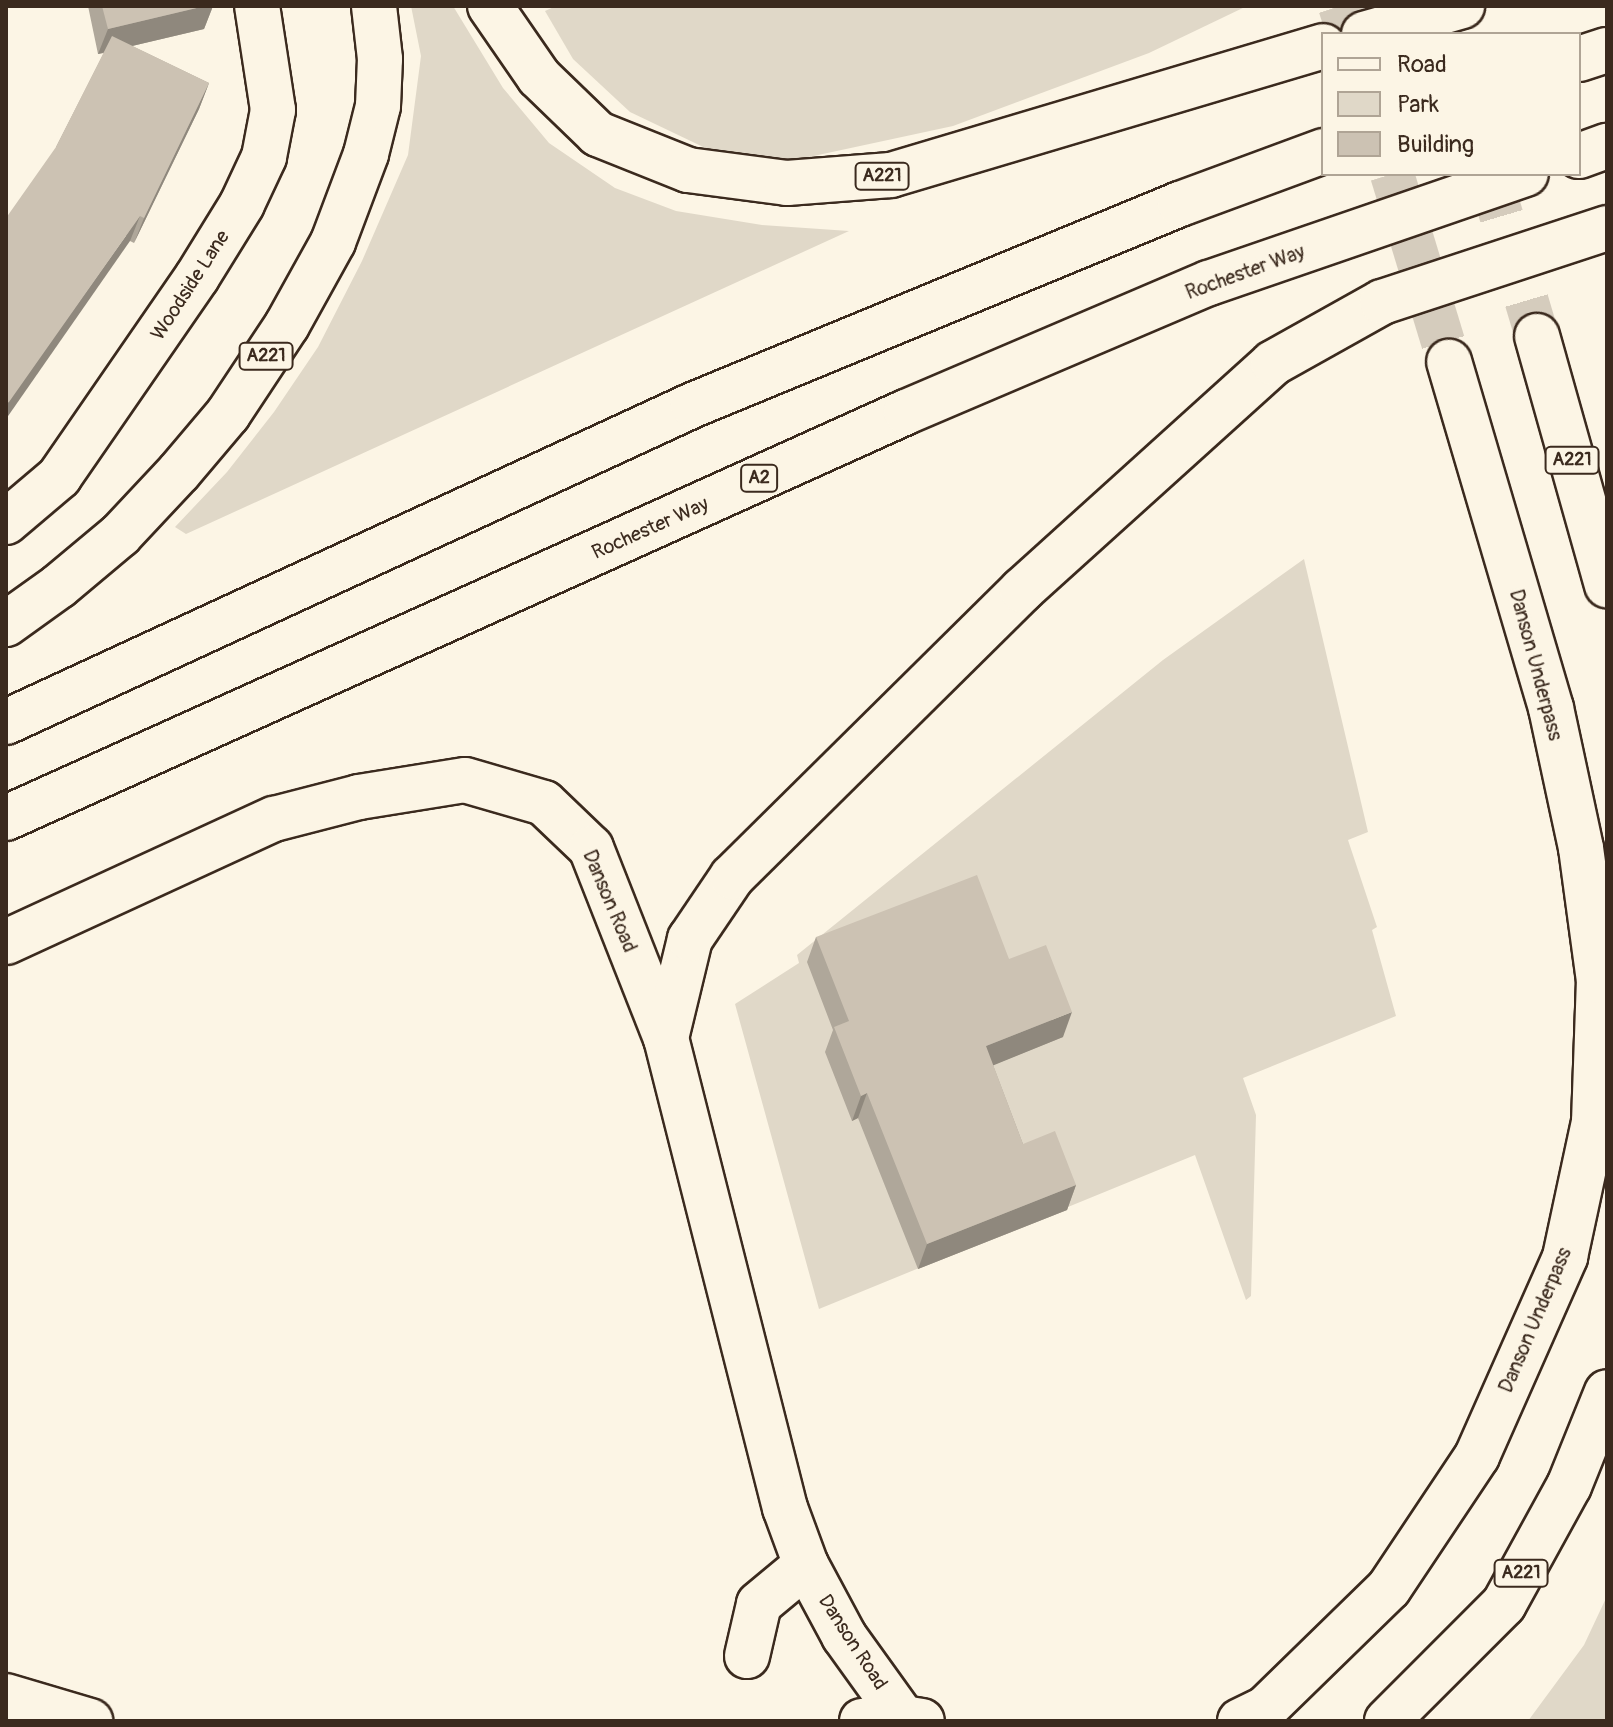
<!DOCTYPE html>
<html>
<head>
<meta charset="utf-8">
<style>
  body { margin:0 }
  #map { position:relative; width:1613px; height:1727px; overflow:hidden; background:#fcf5e5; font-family:Pangolin,sans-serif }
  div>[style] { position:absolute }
  .green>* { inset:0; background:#e0d8c8 }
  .major-tunnel>* { height:44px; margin-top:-22px; transform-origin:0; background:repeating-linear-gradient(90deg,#d5ccbd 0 44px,transparent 0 66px) }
  .roads { filter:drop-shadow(2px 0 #3b2a1e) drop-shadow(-2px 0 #3b2a1e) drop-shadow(0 2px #3b2a1e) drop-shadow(0 -2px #3b2a1e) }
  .minor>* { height:44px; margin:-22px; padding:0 22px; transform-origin:22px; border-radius:22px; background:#fcf5e5 }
  .major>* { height:44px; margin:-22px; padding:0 22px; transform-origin:22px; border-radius:22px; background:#fcf5e5 }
  .highway>* { height:44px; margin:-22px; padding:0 22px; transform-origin:22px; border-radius:22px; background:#fcf5e5 }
  .wall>* { inset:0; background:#afa79a }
  .shaded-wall>* { inset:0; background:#8f887d }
  .building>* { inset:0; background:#ccc2b3 }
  span { translate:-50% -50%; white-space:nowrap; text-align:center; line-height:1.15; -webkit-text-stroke:6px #fcf5e5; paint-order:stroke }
  .shield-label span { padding:2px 6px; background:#fcf5e5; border:2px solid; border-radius:6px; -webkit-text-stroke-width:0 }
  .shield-label { font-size:18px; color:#3b2a1e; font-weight:700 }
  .street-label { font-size:20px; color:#3b2a1e }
  .frame { position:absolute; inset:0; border:8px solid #3b2a1e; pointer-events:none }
  .legend { position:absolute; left:1321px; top:32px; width:260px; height:144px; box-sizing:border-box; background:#fcf5e5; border:2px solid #afa495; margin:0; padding:10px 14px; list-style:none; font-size:24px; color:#3b2a1e }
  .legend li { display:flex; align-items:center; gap:16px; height:40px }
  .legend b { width:40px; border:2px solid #afa495 }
</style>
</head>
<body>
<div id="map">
  <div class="green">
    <i style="clip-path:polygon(411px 6px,453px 6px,503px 88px,549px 143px,615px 188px,676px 211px,762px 225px,849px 231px,186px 534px,175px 527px,227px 472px,274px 412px,318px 347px,362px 261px,408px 155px,421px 56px)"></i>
    <i style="clip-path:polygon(556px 6px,1247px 6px,1149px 53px,953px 126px,781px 163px,720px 155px,630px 112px,573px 59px,545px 11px)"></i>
    <i style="clip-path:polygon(1304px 559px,1368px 832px,1348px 840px,1377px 927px,1372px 930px,1396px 1016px,1243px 1078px,1256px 1115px,1251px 1296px,1246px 1300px,1195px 1155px,819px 1309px,735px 1004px,799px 963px,797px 955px,1163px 660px)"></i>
    <i style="clip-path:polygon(1607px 1596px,1607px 1721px,1528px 1721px,1584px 1645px)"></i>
  </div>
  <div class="major-tunnel">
    <i style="left:1340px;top:6px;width:29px;rotate:72deg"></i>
    <i style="left:1392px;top:174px;width:196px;rotate:73.1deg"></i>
    <i style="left:1489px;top:174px;width:169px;rotate:73.5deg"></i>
  </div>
  <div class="roads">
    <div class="minor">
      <i style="left:6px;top:522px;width:70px;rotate:-40.3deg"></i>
      <i style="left:59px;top:477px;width:243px;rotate:-55.4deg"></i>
      <i style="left:197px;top:277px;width:86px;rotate:-58.3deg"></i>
      <i style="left:242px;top:204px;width:52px;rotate:-64.9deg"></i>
      <i style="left:264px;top:157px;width:48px;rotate:-79.2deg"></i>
      <i style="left:273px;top:110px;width:105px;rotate:-98.7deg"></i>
      <i style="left:6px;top:942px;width:295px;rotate:-24.7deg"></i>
      <i style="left:274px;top:819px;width:88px;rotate:-14.5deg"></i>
      <i style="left:359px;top:797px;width:107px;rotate:-9.1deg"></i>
      <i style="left:465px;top:780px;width:82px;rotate:16.2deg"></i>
      <i style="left:544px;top:803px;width:65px;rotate:43.8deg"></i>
      <i style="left:591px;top:848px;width:204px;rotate:68.5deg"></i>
      <i style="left:666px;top:1038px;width:485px;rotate:75.8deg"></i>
      <i style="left:785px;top:1508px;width:61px;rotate:69.8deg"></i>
      <i style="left:806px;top:1565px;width:81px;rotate:61.8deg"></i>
      <i style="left:844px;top:1636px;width:101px;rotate:54.3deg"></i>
      <i style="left:747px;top:1656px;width:53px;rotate:-77deg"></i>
      <i style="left:759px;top:1604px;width:61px;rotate:-39.7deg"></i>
      <i style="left:6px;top:1696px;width:88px;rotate:16.6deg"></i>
    </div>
    <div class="major">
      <i style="left:1537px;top:336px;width:259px;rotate:74.3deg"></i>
      <i style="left:862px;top:1721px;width:41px;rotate:-4.2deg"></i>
      <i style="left:903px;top:1718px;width:19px;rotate:9deg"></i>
      <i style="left:1240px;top:1721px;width:28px;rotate:-26deg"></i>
      <i style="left:1265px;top:1709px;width:173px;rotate:-44.3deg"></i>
      <i style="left:1389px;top:1588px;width:159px;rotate:-56.3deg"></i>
      <i style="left:1477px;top:1456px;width:218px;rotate:-66.1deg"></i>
      <i style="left:1565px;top:1257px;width:138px;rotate:-77.9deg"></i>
      <i style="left:1594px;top:1122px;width:141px;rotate:-88deg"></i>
      <i style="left:1599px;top:981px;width:134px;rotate:-97.7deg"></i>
      <i style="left:1581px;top:848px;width:143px;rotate:-102.1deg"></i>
      <i style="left:1551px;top:708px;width:361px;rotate:-106.4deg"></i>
      <i style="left:1387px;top:1721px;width:165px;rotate:-45deg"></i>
      <i style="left:1504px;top:1604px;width:135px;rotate:-61.2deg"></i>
      <i style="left:1569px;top:1486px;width:101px;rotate:-68deg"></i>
    </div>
    <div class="highway">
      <i style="left:490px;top:6px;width:86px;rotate:55.4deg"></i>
      <i style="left:539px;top:77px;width:82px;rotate:44deg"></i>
      <i style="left:598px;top:134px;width:97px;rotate:21.8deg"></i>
      <i style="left:688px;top:170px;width:100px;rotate:7.5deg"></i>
      <i style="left:787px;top:183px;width:104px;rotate:-4.4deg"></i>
      <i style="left:891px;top:175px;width:451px;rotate:-16.6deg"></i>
      <i style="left:1364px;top:34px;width:102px;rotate:-15.9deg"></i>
      <i style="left:1579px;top:59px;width:29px;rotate:-18deg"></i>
      <i style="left:1579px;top:156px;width:30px;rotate:-20deg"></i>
      <i style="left:6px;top:624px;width:65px;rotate:-35.6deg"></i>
      <i style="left:59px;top:586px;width:80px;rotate:-39.9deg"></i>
      <i style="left:120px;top:535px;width:86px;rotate:-46.9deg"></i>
      <i style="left:179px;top:472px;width:76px;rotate:-49.8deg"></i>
      <i style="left:228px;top:414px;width:107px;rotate:-56.5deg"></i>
      <i style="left:287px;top:325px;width:95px;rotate:-61deg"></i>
      <i style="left:333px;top:242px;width:94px;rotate:-69.4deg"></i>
      <i style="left:366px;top:154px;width:49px;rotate:-76deg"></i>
      <i style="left:378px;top:106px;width:47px;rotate:-87.6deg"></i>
      <i style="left:380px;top:59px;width:53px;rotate:-96.5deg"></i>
      <i style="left:6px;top:722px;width:757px;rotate:-24.77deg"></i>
      <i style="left:693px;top:405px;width:527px;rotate:-22.43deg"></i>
      <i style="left:1180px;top:204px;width:153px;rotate:-20.3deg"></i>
      <i style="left:6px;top:818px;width:987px;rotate:-24.28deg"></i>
      <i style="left:906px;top:412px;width:329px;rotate:-23.1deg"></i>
      <i style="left:1209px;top:283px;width:335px;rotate:-19deg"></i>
      <i style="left:666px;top:1038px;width:102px;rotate:-76.4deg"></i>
      <i style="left:690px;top:939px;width:75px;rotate:-55.9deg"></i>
      <i style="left:732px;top:877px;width:408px;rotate:-44.7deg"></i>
      <i style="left:1022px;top:590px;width:338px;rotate:-42.1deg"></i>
      <i style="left:1273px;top:363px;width:125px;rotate:-29.2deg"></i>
      <i style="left:1382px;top:302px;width:237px;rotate:-18.2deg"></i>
    </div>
  </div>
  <div class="wall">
    <i style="clip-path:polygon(88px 6px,213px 6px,204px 29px,132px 46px,209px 83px,199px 109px,134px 243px,130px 241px,56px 147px,104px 53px,98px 54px)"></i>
    <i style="clip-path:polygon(816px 937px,1009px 959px,1063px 1037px,993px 1065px,1023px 1144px,1076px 1185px,1067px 1210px,918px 1269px,858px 1118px,852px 1121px,825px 1052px,833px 1030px,807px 962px)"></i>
  </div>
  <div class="shaded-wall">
    <i style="clip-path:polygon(205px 6px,213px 6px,204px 29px,98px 54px,108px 29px)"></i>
    <i style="clip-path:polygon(209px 83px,199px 109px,134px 243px,144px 218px)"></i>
    <i style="clip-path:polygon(140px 216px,130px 241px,6px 419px,6px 404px)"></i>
    <i style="clip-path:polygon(1072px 1012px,1063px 1037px,977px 1072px,986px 1046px)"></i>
    <i style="clip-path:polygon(867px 1093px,858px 1118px,852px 1121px,861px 1096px)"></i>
    <i style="clip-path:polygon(1076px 1185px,1067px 1210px,918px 1269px,927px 1244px)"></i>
  </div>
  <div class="building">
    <i style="clip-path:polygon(102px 6px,205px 6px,108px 29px)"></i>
    <i style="clip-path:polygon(112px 36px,209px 83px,144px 218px,140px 216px,9px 402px,6px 404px,6px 218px,56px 147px)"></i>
    <i style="clip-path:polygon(977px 875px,1009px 959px,1046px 945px,1072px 1012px,986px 1046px,1023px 1144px,1055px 1131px,1076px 1185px,927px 1244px,867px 1093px,861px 1096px,834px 1027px,849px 1021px,816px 937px)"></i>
  </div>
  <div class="shield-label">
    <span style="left:882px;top:176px">A221</span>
    <span style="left:266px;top:356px">A221</span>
    <span style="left:1572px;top:460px">A221</span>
    <span style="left:759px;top:478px">A2</span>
    <span style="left:1521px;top:1573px">A221</span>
  </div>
  <div class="street-label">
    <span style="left:1245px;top:272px;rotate:-20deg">Rochester Way</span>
    <span style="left:190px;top:285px;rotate:-57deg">Woodside Lane</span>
    <span style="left:650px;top:528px;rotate:-24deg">Rochester Way</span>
    <span style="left:1536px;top:665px;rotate:75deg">Danson Underpass</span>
    <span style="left:610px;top:901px;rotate:67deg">Danson Road</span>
    <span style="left:1535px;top:1320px;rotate:-67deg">Danson Underpass</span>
    <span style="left:853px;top:1642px;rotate:57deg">Danson Road</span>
  </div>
  <div class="frame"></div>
  <ul class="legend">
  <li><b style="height:10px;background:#fcf5e5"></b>Road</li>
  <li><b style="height:22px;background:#e0d8c8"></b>Park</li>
  <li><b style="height:22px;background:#ccc2b3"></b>Building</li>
  </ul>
</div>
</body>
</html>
